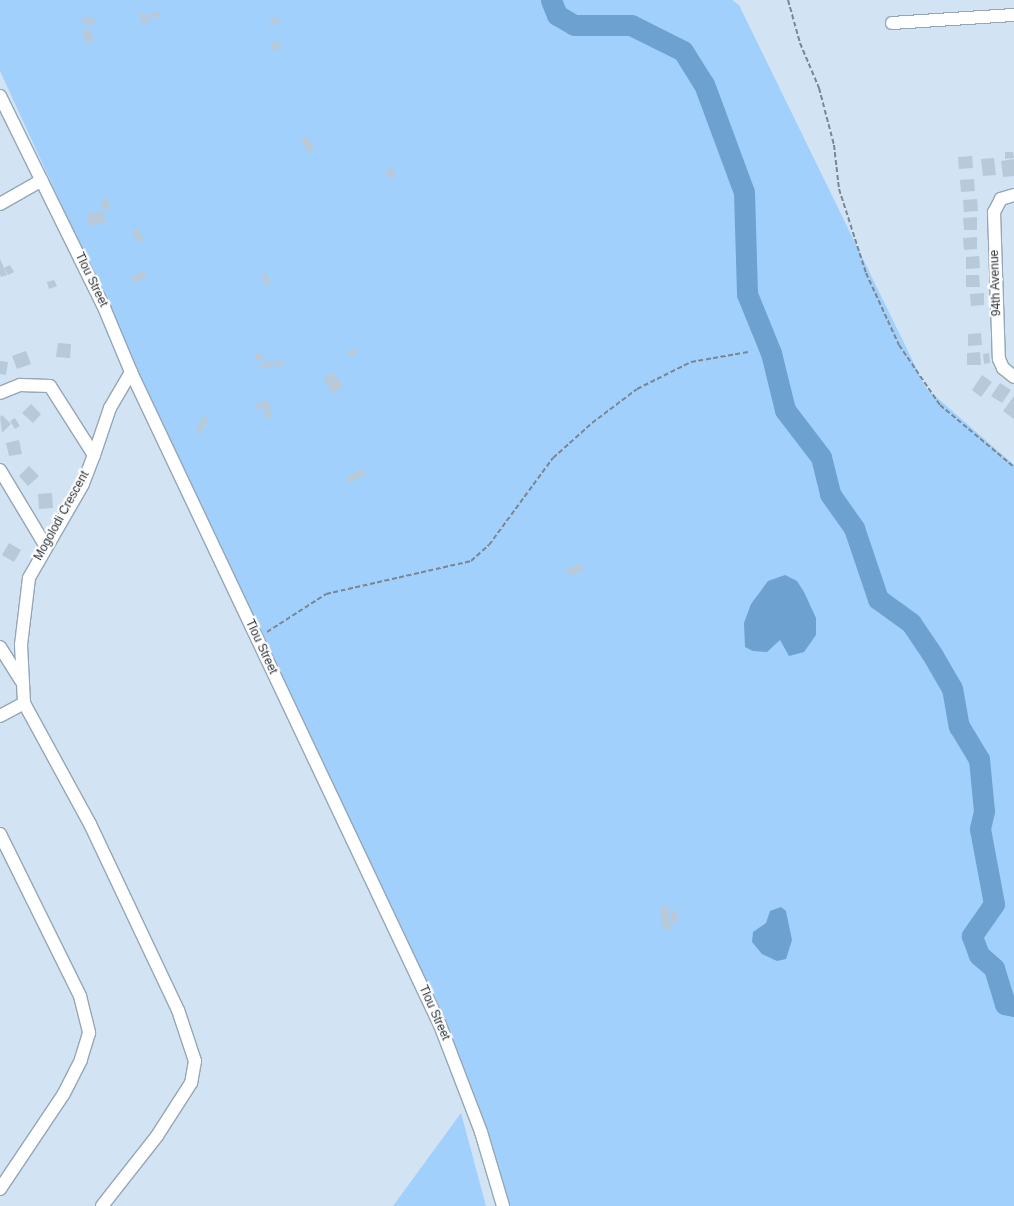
<!DOCTYPE html>
<html>
<head>
<meta charset="utf-8">
<style>
  body { margin:0 }
  #map { position:relative; width:1014px; height:1206px; overflow:hidden; background:#d2e4f4; font-family:Helvetica,sans-serif }
  div>[style] { position:absolute }
  .green>* { inset:0; background:#a1d0fc }
  .water>* { inset:0; background:#6da1cf }
  .river>* { height:21px; margin:-10.5px; padding:0 10.5px; transform-origin:10.5px; border-radius:10.5px; background:#6da1cf }
  .building>* { inset:0; background:#b8c9d9 }
  .path>* { height:2px; margin-top:-1px; transform-origin:0; background:repeating-linear-gradient(90deg,#7a8691 0 5px,transparent 0 7.5px) }
  .roads { filter:drop-shadow(1px 0 #95a6b5) drop-shadow(-1px 0 #95a6b5) drop-shadow(0 1px #95a6b5) drop-shadow(0 -1px #95a6b5) }
  .street>* { height:12px; margin:-6px; padding:0 6px; transform-origin:6px; border-radius:6px; background:#fff }
  span { translate:-50% -50%; white-space:nowrap; text-align:center; line-height:1.15; -webkit-text-stroke:4.5px #fff; paint-order:stroke }
  .street-label { font-size:12px; color:#2a3137 }
</style>
</head>
<body>
<div id="map">
  <div class="green">
    <i style="clip-path:polygon(0 0,732px 0,739px 5px,926px 388px,1014px 465px,1014px 1206px,505px 1206px,483px 1124px,0 71px)"></i>
    <i style="clip-path:polygon(461px 1113px,486px 1206px,393px 1206px)"></i>
  </div>
  <div class="water">
    <i style="clip-path:polygon(785px 575px,797px 581px,804px 592px,816px 618px,816px 635px,804px 652px,789px 656px,780px 640px,767px 652px,753px 651px,745px 647px,744px 623px,751px 604px,768px 581px)"></i>
    <i style="clip-path:polygon(781px 907px,786px 911px,792px 940px,786px 959px,777px 961px,762px 954px,752px 942px,753px 932px,766px 923px,770px 911px)"></i>
  </div>
  <div class="river">
    <i style="left:551px;top:0;width:16px;rotate:68deg"></i>
    <i style="left:557px;top:15px;width:20px;rotate:30deg"></i>
    <i style="left:574px;top:25px;width:57px"></i>
    <i style="left:631px;top:25px;width:58px;rotate:26.6deg"></i>
    <i style="left:683px;top:51px;width:39px;rotate:58deg"></i>
    <i style="left:704px;top:84px;width:115px;rotate:69.7deg"></i>
    <i style="left:744px;top:192px;width:102px;rotate:88.3deg"></i>
    <i style="left:747px;top:294px;width:64px;rotate:67.9deg"></i>
    <i style="left:771px;top:353px;width:59px;rotate:76.2deg"></i>
    <i style="left:785px;top:410px;width:59px;rotate:52.5deg"></i>
    <i style="left:821px;top:457px;width:38px;rotate:76deg"></i>
    <i style="left:830px;top:494px;width:42px;rotate:54.8deg"></i>
    <i style="left:854px;top:528px;width:75px;rotate:71.3deg"></i>
    <i style="left:878px;top:599px;width:41px;rotate:36deg"></i>
    <i style="left:911px;top:623px;width:37px;rotate:56deg"></i>
    <i style="left:932px;top:654px;width:39px;rotate:60deg"></i>
    <i style="left:952px;top:688px;width:39px;rotate:80deg"></i>
    <i style="left:959px;top:726px;width:39px;rotate:59deg"></i>
    <i style="left:979px;top:759px;width:52px;rotate:84.5deg"></i>
    <i style="left:984px;top:811px;width:18px;rotate:103deg"></i>
    <i style="left:980px;top:829px;width:76px;rotate:79.4deg"></i>
    <i style="left:994px;top:904px;width:39px;rotate:125deg"></i>
    <i style="left:972px;top:936px;width:20px;rotate:70deg"></i>
    <i style="left:979px;top:955px;width:20px;rotate:41deg"></i>
    <i style="left:994px;top:968px;width:38px;rotate:73deg"></i>
    <i style="left:1005px;top:1004px;width:9px;rotate:13deg"></i>
  </div>
  <div class="building">
    <i style="clip-path:polygon(159px 11px,160px 17px,150px 19px,149px 14px)"></i>
    <i style="clip-path:polygon(147px 13px,148px 23px,141px 23px,140px 14px)"></i>
    <i style="clip-path:polygon(94px 17px,95px 23px,83px 24px,82px 18px)"></i>
    <i style="clip-path:polygon(271px 17px,279px 18px,278px 25px,270px 24px)"></i>
    <i style="clip-path:polygon(91px 29px,93px 42px,85px 43px,83px 30px)"></i>
    <i style="clip-path:polygon(273px 41px,281px 42px,279px 51px,271px 49px)"></i>
    <i style="clip-path:polygon(307px 136px,315px 149px,308px 153px,301px 140px)"></i>
    <i style="clip-path:polygon(1005px 152px,1013px 152px,1014px 158px,1005px 159px)"></i>
    <i style="clip-path:polygon(972px 156px,973px 168px,959px 169px,958px 157px)"></i>
    <i style="clip-path:polygon(994px 158px,996px 175px,983px 176px,981px 159px)"></i>
    <i style="clip-path:polygon(1014px 159px,1014px 176px,1003px 177px,1001px 161px)"></i>
    <i style="clip-path:polygon(389px 167px,396px 171px,392px 179px,385px 175px)"></i>
    <i style="clip-path:polygon(974px 179px,975px 191px,961px 192px,960px 180px)"></i>
    <i style="clip-path:polygon(108px 198px,110px 209px,103px 211px,101px 199px)"></i>
    <i style="clip-path:polygon(977px 199px,978px 211px,964px 212px,963px 200px)"></i>
    <i style="clip-path:polygon(104px 212px,105px 224px,88px 225px,87px 213px)"></i>
    <i style="clip-path:polygon(977px 217px,977px 230px,964px 230px,963px 218px)"></i>
    <i style="clip-path:polygon(138px 228px,144px 239px,138px 243px,132px 232px)"></i>
    <i style="clip-path:polygon(977px 237px,977px 249px,964px 250px,963px 238px)"></i>
    <i style="clip-path:polygon(979px 256px,980px 268px,966px 269px,966px 257px)"></i>
    <i style="clip-path:polygon(0 259px,7px 275px,1px 277px,0 274px)"></i>
    <i style="clip-path:polygon(10px 265px,14px 272px,8px 275px,4px 268px)"></i>
    <i style="clip-path:polygon(143px 270px,147px 276px,134px 284px,130px 278px)"></i>
    <i style="clip-path:polygon(266px 273px,271px 283px,266px 286px,261px 276px)"></i>
    <i style="clip-path:polygon(966px 275px,979px 275px,980px 287px,966px 287px)"></i>
    <i style="clip-path:polygon(54px 280px,57px 286px,49px 289px,47px 282px)"></i>
    <i style="clip-path:polygon(984px 293px,984px 305px,971px 306px,970px 294px)"></i>
    <i style="clip-path:polygon(981px 333px,982px 345px,968px 346px,968px 334px)"></i>
    <i style="clip-path:polygon(58px 343px,71px 344px,70px 358px,56px 357px)"></i>
    <i style="clip-path:polygon(357px 349px,358px 354px,348px 356px,346px 351px)"></i>
    <i style="clip-path:polygon(26px 351px,31px 364px,17px 369px,12px 356px)"></i>
    <i style="clip-path:polygon(980px 352px,981px 365px,967px 365px,967px 353px)"></i>
    <i style="clip-path:polygon(264px 353px,264px 360px,256px 361px,256px 354px)"></i>
    <i style="clip-path:polygon(989px 353px,990px 363px,984px 364px,983px 354px)"></i>
    <i style="clip-path:polygon(283px 360px,283px 365px,262px 368px,261px 363px)"></i>
    <i style="clip-path:polygon(0 361px,8px 362px,6px 375px,0 374px)"></i>
    <i style="clip-path:polygon(334px 372px,343px 386px,333px 394px,323px 379px)"></i>
    <i style="clip-path:polygon(982px 375px,992px 382px,981px 397px,972px 390px)"></i>
    <i style="clip-path:polygon(1000px 383px,1011px 390px,1002px 403px,991px 396px)"></i>
    <i style="clip-path:polygon(1014px 396px,1014px 419px,1003px 411px)"></i>
    <i style="clip-path:polygon(269px 401px,272px 418px,266px 419px,264px 408px,257px 409px,256px 403px)"></i>
    <i style="clip-path:polygon(31px 404px,41px 414px,33px 423px,22px 413px)"></i>
    <i style="clip-path:polygon(2px 415px,11px 424px,2px 433px,0 417px)"></i>
    <i style="clip-path:polygon(204px 416px,209px 419px,200px 434px,195px 431px)"></i>
    <i style="clip-path:polygon(15px 418px,20px 426px,15px 429px,10px 421px)"></i>
    <i style="clip-path:polygon(19px 440px,22px 454px,9px 456px,6px 443px)"></i>
    <i style="clip-path:polygon(29px 466px,39px 476px,28px 486px,19px 476px)"></i>
    <i style="clip-path:polygon(363px 469px,366px 475px,349px 483px,346px 477px)"></i>
    <i style="clip-path:polygon(52px 493px,53px 508px,39px 509px,38px 494px)"></i>
    <i style="clip-path:polygon(9px 543px,21px 550px,14px 562px,2px 555px)"></i>
    <i style="clip-path:polygon(581px 563px,584px 570px,569px 576px,566px 570px)"></i>
    <i style="clip-path:polygon(668px 906px,671px 929px,663px 930px,660px 907px)"></i>
    <i style="clip-path:polygon(677px 910px,677px 923px,672px 924px,671px 911px)"></i>
  </div>
  <div class="path">
    <i style="left:788px;top:0;width:45px;rotate:74.4deg"></i>
    <i style="left:800px;top:43px;width:49px;rotate:67.1deg"></i>
    <i style="left:819px;top:88px;width:59px;rotate:75.3deg"></i>
    <i style="left:834px;top:145px;width:44px;rotate:83.5deg"></i>
    <i style="left:839px;top:189px;width:88px;rotate:72.2deg"></i>
    <i style="left:866px;top:273px;width:79px;rotate:65.4deg"></i>
    <i style="left:899px;top:345px;width:73px;rotate:55.7deg"></i>
    <i style="left:940px;top:405px;width:97px;rotate:40deg"></i>
    <i style="left:267px;top:632px;width:70px;rotate:-32.8deg"></i>
    <i style="left:326px;top:594px;width:149px;rotate:-12.8deg"></i>
    <i style="left:471px;top:561px;width:24px;rotate:-42deg"></i>
    <i style="left:489px;top:545px;width:108px;rotate:-53.7deg"></i>
    <i style="left:553px;top:458px;width:52px;rotate:-41.9deg"></i>
    <i style="left:592px;top:423px;width:56px;rotate:-37.1deg"></i>
    <i style="left:637px;top:389px;width:60px;rotate:-26.6deg"></i>
    <i style="left:691px;top:362px;width:58px;rotate:-10deg"></i>
  </div>
  <div class="roads">
    <div class="street">
      <i style="left:892px;top:23px;width:122px;rotate:-3.8deg"></i>
      <i style="left:0;top:96px;width:233px;rotate:63.8deg"></i>
      <i style="left:103px;top:305px;width:73px;rotate:67.3deg"></i>
      <i style="left:131px;top:372px;width:722px;rotate:64.68deg"></i>
      <i style="left:440px;top:1025px;width:115px;rotate:69deg"></i>
      <i style="left:481px;top:1132px;width:77px;rotate:73.4deg"></i>
      <i style="left:1014px;top:195px;width:14px;rotate:163deg"></i>
      <i style="left:1001px;top:199px;width:15px;rotate:118deg"></i>
      <i style="left:994px;top:212px;width:147px;rotate:88.1deg"></i>
      <i style="left:999px;top:359px;width:10px;rotate:66deg"></i>
      <i style="left:1003px;top:368px;width:14px;rotate:39deg"></i>
      <i style="left:0;top:204px;width:48px;rotate:-29.7deg"></i>
      <i style="left:0;top:393px;width:22px;rotate:-22deg"></i>
      <i style="left:20px;top:385px;width:30px;rotate:2deg"></i>
      <i style="left:50px;top:386px;width:82px;rotate:57.5deg"></i>
      <i style="left:94px;top:455px;width:31px;rotate:111deg"></i>
      <i style="left:83px;top:484px;width:108px;rotate:119.9deg"></i>
      <i style="left:29px;top:578px;width:67px;rotate:96.8deg"></i>
      <i style="left:21px;top:645px;width:58px;rotate:87deg"></i>
      <i style="left:24px;top:703px;width:138px;rotate:61.4deg"></i>
      <i style="left:90px;top:824px;width:206px;rotate:64.7deg"></i>
      <i style="left:178px;top:1010px;width:54px;rotate:71.6deg"></i>
      <i style="left:195px;top:1061px;width:22px;rotate:100deg"></i>
      <i style="left:191px;top:1083px;width:63px;rotate:122.7deg"></i>
      <i style="left:157px;top:1136px;width:89px;rotate:128.2deg"></i>
      <i style="left:94px;top:455px;width:50px;rotate:-71.2deg"></i>
      <i style="left:110px;top:408px;width:42px;rotate:-59.7deg"></i>
      <i style="left:0;top:470px;width:87px;rotate:59deg"></i>
      <i style="left:0;top:647px;width:40px;rotate:58deg"></i>
      <i style="left:0;top:716px;width:27px;rotate:-28deg"></i>
      <i style="left:0;top:834px;width:181px;rotate:63.7deg"></i>
      <i style="left:80px;top:996px;width:38px;rotate:76deg"></i>
      <i style="left:89px;top:1033px;width:28px;rotate:107deg"></i>
      <i style="left:81px;top:1060px;width:39px;rotate:117deg"></i>
      <i style="left:63px;top:1095px;width:113px;rotate:123.8deg"></i>
    </div>
  </div>
  <div class="street-label">
    <span style="left:91px;top:280px;rotate:64deg">Tlou Street</span>
    <span style="left:996px;top:283px;rotate:-92deg">94th Avenue</span>
    <span style="left:62px;top:516px;rotate:-61deg">Mogolodi Crescent</span>
    <span style="left:261px;top:647px;rotate:65deg">Tlou Street</span>
    <span style="left:434px;top:1013px;rotate:66deg">Tlou Street</span>
  </div>
</div>
</body>
</html>
